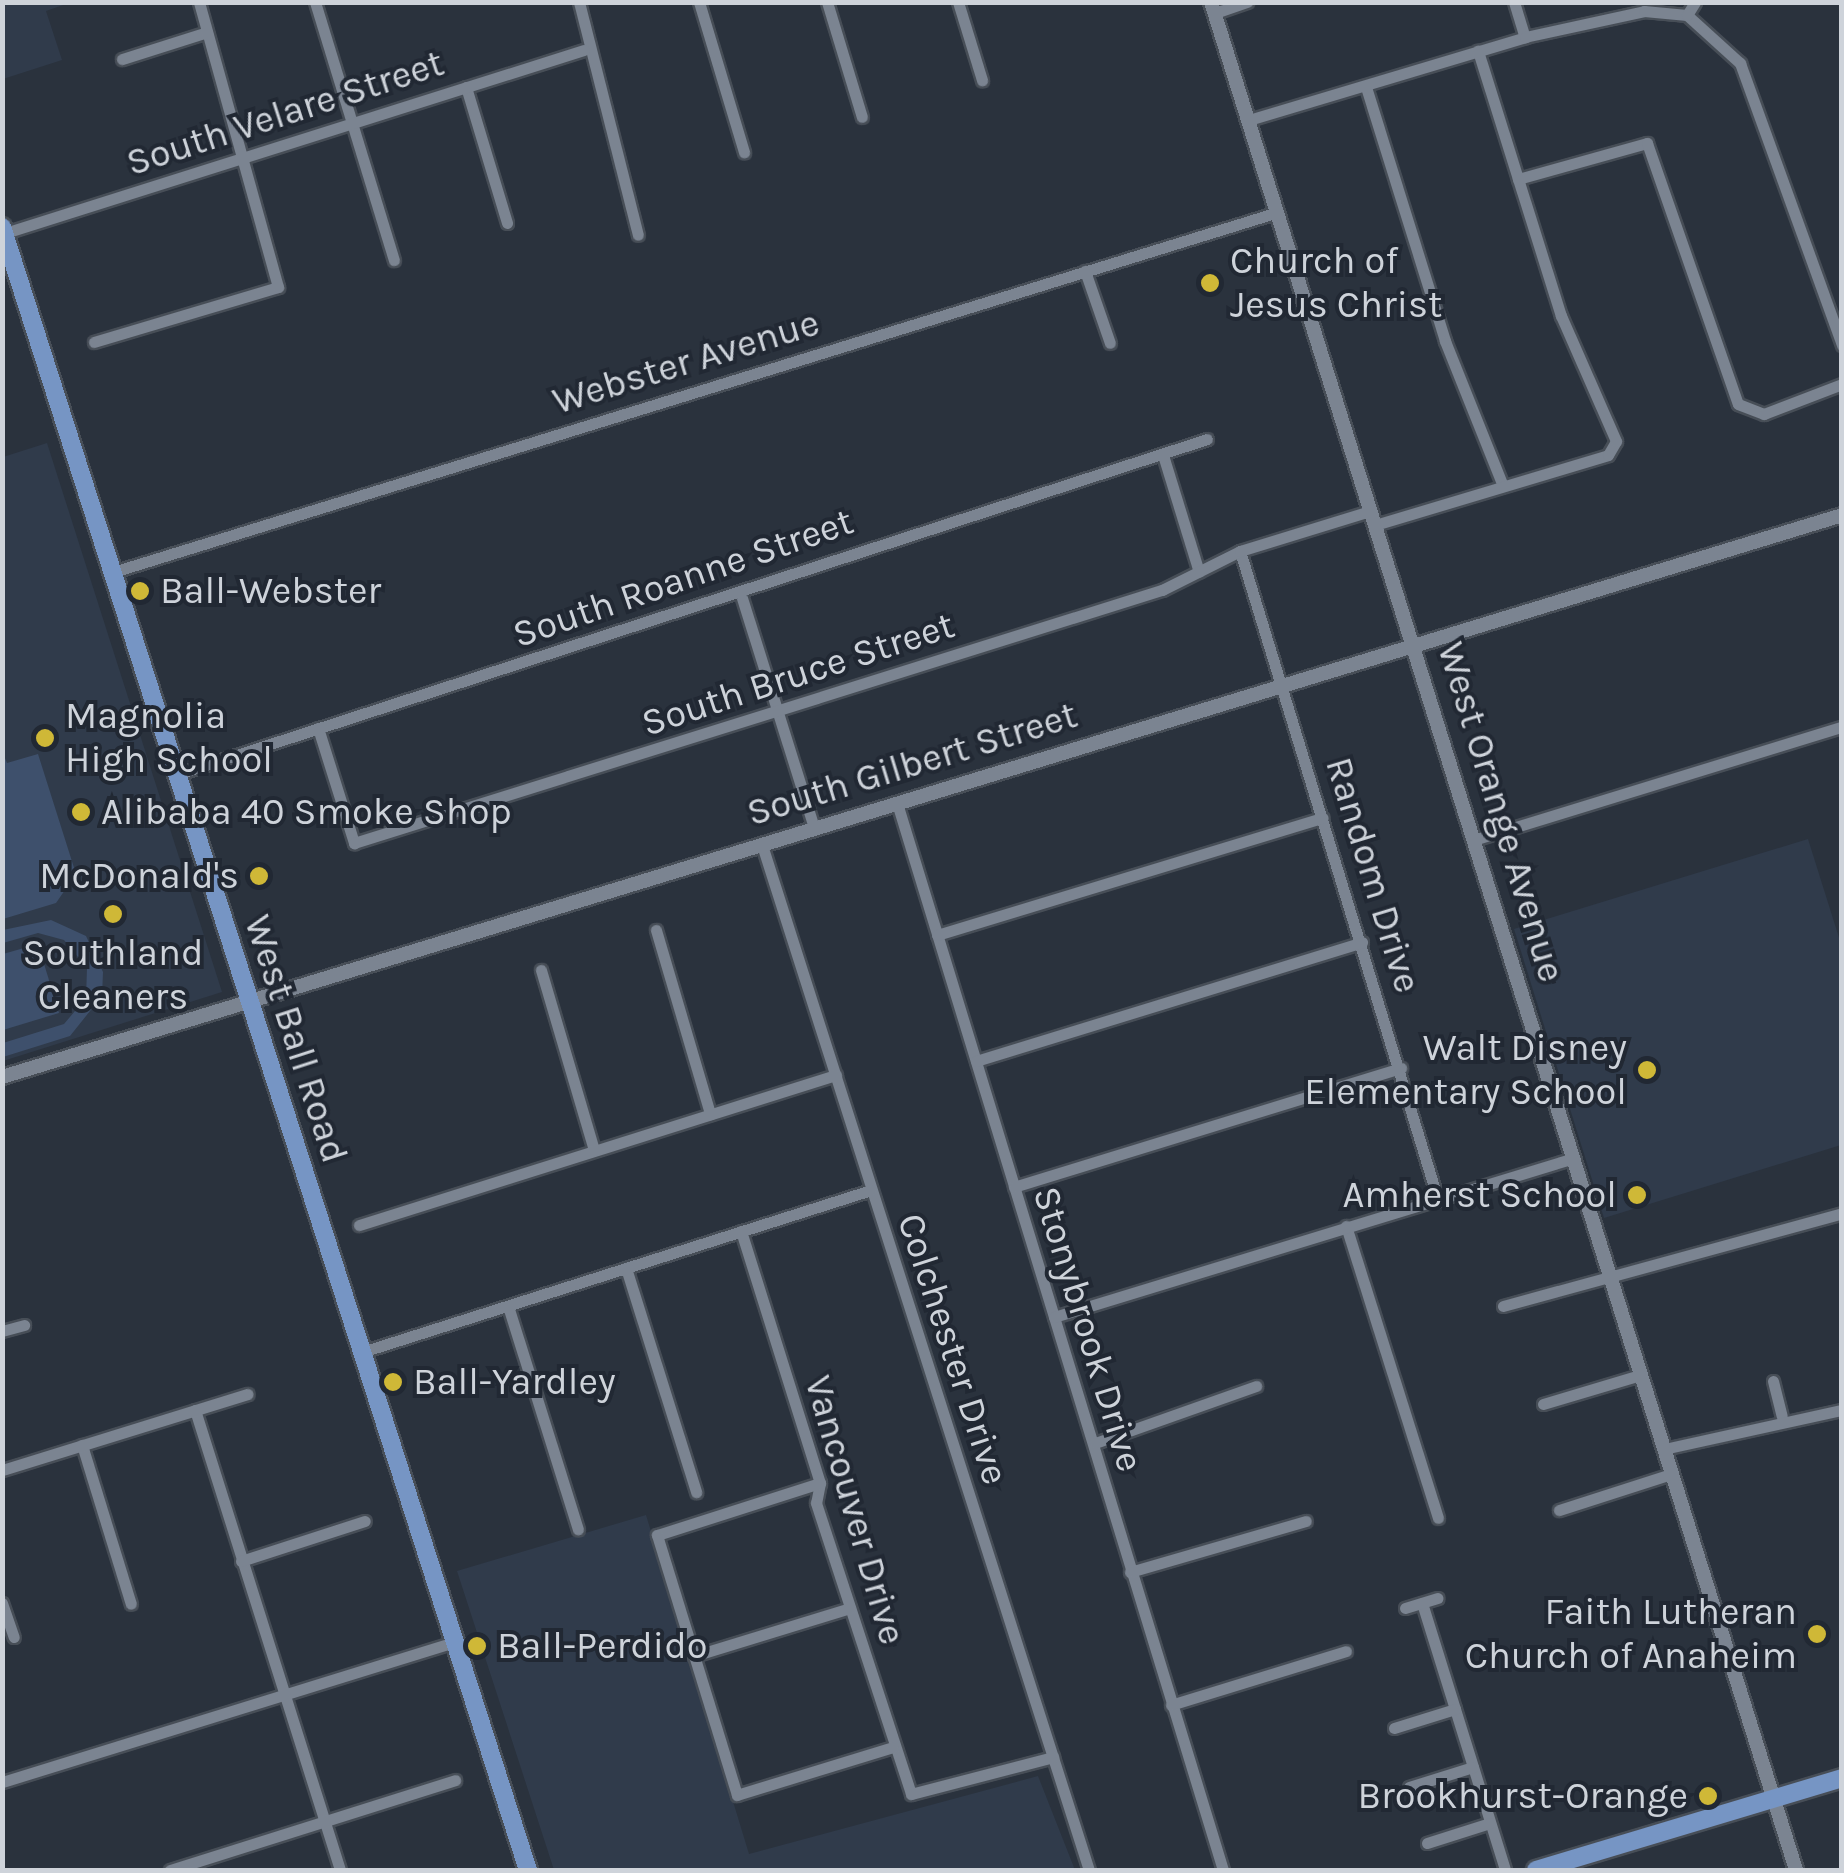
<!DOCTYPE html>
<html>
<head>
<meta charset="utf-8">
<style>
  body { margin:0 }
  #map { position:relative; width:1844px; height:1873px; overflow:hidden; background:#2a323d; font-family:Karla,sans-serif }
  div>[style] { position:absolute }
  .built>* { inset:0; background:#303b4b }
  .green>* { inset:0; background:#3e506c }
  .roads { filter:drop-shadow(2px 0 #474e57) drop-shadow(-2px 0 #474e57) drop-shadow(0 2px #474e57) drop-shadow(0 -2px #474e57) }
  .minor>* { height:11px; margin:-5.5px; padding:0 5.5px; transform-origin:5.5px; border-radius:5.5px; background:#7b8491 }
  .tertiary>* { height:14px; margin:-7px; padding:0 7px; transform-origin:7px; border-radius:7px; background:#7b8491 }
  .primary>* { height:18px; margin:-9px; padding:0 9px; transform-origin:9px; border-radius:9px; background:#7695c4 }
  .dots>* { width:28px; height:28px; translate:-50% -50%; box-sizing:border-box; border:5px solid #212833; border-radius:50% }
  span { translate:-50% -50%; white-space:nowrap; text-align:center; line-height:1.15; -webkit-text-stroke:8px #212833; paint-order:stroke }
  .street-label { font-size:38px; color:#ced3da }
  .poi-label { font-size:38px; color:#ced3da }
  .left { translate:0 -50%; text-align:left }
  .right { translate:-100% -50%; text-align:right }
  .frame { position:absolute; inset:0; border:5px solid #ced3da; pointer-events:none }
</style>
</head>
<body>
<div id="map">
  <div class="built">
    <i style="clip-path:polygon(2px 3px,69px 3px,46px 11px,62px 60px,3px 79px)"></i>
    <i style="clip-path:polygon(47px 443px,222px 992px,3px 1061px,3px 457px)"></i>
    <i style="clip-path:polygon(1808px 839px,1841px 944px,1841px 1145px,1604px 1218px,1514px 929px)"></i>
    <i style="clip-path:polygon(646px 1515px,749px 1854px,1038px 1776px,1075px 1870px,554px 1870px,457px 1571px)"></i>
  </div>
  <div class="green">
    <i style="clip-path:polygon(2px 751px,7px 763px,38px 754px,76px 874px,56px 903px,3px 919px)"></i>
    <i style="clip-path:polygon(51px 920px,86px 936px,103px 972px,102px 996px,70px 1036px,3px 1057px,3px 1043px,64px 1024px,86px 998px,87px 968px,64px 940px,38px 933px,3px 943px,3px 930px)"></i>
    <i style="clip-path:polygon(38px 944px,59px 1013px,3px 1030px,3px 954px)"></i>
  </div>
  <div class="roads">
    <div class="minor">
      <i style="left:315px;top:2px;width:270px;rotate:73deg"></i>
      <i style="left:579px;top:2px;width:240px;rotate:75.8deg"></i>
      <i style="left:699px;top:2px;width:157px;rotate:73.3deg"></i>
      <i style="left:827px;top:2px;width:120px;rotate:73.1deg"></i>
      <i style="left:958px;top:2px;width:82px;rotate:72.9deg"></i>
      <i style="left:1514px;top:2px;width:37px;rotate:73deg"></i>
      <i style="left:1215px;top:13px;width:34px;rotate:-19deg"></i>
      <i style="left:1687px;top:15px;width:72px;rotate:42.2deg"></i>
      <i style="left:1740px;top:63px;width:300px;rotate:70.1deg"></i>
      <i style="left:122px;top:59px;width:89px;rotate:-17.6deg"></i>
      <i style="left:466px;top:87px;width:142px;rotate:73.2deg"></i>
      <i style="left:1366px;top:87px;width:266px;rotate:72.7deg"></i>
      <i style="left:1445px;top:341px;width:156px;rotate:68.2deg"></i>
      <i style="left:1249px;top:120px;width:288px;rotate:-16.7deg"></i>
      <i style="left:1525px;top:37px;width:122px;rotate:-12.3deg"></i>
      <i style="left:1644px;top:11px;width:43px;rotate:5.3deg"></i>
      <i style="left:1687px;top:15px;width:15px;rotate:-58deg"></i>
      <i style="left:1518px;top:179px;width:134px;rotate:-15.6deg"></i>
      <i style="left:1647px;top:143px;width:276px;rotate:70.8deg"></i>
      <i style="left:1738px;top:404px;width:28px;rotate:21deg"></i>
      <i style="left:1764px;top:414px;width:84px;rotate:-21deg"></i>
      <i style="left:5px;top:233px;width:607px;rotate:-17.54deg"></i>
      <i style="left:1085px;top:271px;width:76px;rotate:70.9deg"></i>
      <i style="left:94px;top:342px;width:192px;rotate:-16.6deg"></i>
      <i style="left:278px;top:287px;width:296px;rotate:-105.5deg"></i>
      <i style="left:1163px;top:455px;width:122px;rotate:72.9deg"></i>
      <i style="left:1375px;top:525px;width:243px;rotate:-16.7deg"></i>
      <i style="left:1608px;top:455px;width:16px;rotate:-60deg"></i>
      <i style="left:1616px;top:441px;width:137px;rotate:-113.7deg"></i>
      <i style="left:1561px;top:316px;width:278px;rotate:-107.4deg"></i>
      <i style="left:1240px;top:551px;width:679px;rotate:73.03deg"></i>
      <i style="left:113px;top:572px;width:1219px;rotate:-17.17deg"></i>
      <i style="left:742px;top:598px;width:241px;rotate:72.6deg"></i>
      <i style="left:318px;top:728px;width:121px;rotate:72.6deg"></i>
      <i style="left:354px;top:843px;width:847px;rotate:-17.39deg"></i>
      <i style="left:1162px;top:590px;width:87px;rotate:-26.6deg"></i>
      <i style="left:1240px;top:551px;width:136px;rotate:-17.1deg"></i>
      <i style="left:178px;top:774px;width:1082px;rotate:-18.03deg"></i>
      <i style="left:897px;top:803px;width:1116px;rotate:73.01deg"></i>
      <i style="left:1477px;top:839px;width:382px;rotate:-17.1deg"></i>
      <i style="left:762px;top:845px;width:1076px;rotate:72.31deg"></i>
      <i style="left:656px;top:930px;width:192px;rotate:73.6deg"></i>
      <i style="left:937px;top:935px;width:403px;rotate:-16.9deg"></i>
      <i style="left:541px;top:970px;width:188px;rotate:73.6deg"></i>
      <i style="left:976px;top:1061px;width:404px;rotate:-17.1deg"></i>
      <i style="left:1014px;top:1187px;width:405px;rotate:-17.1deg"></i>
      <i style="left:359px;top:1225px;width:500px;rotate:-17.46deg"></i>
      <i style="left:1346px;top:1226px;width:306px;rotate:72.5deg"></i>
      <i style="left:741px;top:1231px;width:264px;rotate:72.6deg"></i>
      <i style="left:820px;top:1483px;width:20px;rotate:101deg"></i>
      <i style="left:816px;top:1503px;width:306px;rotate:71.9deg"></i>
      <i style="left:911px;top:1794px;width:147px;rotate:-14.6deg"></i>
      <i style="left:626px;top:1268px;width:235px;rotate:72.6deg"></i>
      <i style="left:508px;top:1306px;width:234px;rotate:72.6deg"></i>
      <i style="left:1503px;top:1306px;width:352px;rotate:-15.3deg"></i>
      <i style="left:1054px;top:1317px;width:544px;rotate:-17deg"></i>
      <i style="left:2px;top:1331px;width:23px;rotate:-15deg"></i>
      <i style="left:362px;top:1352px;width:534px;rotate:-17.65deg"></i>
      <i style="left:1773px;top:1381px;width:36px;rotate:76deg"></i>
      <i style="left:1543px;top:1404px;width:101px;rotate:-16.6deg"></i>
      <i style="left:195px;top:1410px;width:482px;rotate:72.5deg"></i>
      <i style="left:1095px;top:1443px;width:171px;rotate:-19.5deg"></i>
      <i style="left:82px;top:1445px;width:166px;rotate:72.9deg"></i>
      <i style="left:1664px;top:1449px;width:182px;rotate:-12.4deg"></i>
      <i style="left:2px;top:1470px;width:257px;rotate:-17.2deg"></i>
      <i style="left:820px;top:1483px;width:171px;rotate:162.3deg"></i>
      <i style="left:657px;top:1535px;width:272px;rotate:72.9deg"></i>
      <i style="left:737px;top:1795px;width:163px;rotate:-17.1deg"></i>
      <i style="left:1559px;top:1510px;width:118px;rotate:-17.8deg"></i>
      <i style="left:241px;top:1561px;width:130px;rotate:-17.9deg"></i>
      <i style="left:1130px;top:1572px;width:183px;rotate:-16.2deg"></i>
      <i style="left:2px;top:1603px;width:36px;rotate:71deg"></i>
      <i style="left:1422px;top:1603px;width:280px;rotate:72.7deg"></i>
      <i style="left:1405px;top:1608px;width:34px;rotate:-17deg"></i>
      <i style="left:694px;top:1656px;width:163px;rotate:-17.1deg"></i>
      <i style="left:1171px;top:1705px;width:183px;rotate:-17.1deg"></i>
      <i style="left:1394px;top:1728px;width:64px;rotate:-17.3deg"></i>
      <i style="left:2px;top:1782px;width:474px;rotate:-17.2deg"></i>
      <i style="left:1409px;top:1787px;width:67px;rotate:-17.4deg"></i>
      <i style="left:1427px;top:1843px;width:66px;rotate:-17.6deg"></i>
      <i style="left:170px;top:1870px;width:299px;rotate:-17.5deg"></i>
    </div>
    <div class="tertiary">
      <i style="left:1211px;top:2px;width:1957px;rotate:72.61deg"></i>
      <i style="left:2px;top:1077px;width:1924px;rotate:-16.98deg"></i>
    </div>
    <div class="primary">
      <i style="left:2px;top:227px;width:1725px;rotate:72.25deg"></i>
      <i style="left:1536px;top:1870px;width:320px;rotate:-16.7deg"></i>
    </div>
  </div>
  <div class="dots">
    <i style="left:1210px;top:283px;background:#cfb837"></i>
    <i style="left:140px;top:591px;background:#cfb837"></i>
    <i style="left:45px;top:738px;background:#cfb837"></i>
    <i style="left:81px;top:812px;background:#cfb837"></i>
    <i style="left:259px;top:876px;background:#cfb837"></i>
    <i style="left:113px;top:914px;background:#cfb837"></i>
    <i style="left:1647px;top:1070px;background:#cfb837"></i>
    <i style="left:1637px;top:1195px;background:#cfb837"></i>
    <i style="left:393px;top:1382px;background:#cfb837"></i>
    <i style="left:1817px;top:1634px;background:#cfb837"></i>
    <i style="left:477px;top:1646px;background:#cfb837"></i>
    <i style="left:1708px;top:1796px;background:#cfb837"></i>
  </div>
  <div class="street-label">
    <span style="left:285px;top:113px;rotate:-18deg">South Velare Street</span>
    <span style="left:686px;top:362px;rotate:-17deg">Webster Avenue</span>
    <span style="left:683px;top:578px;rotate:-19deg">South Roanne Street</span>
    <span style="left:798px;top:674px;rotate:-18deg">South Bruce Street</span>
    <span style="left:912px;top:764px;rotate:-17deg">South Gilbert Street</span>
    <span style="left:1501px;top:812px;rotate:73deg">West Orange Avenue</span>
    <span style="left:1373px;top:875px;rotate:73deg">Random Drive</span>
    <span style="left:296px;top:1039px;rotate:72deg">West Ball Road</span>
    <span style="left:1088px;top:1329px;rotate:73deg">Stonybrook Drive</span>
    <span style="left:953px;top:1349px;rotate:72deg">Colchester Drive</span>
    <span style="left:855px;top:1510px;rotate:74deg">Vancouver Drive</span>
  </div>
  <div class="poi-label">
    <span class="left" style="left:1230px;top:283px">Church of<br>Jesus Christ</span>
    <span class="left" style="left:160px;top:591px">Ball-Webster</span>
    <span class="left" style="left:65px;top:738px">Magnolia<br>High School</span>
    <span class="left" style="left:101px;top:812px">Alibaba 40 Smoke Shop</span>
    <span class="right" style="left:239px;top:876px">McDonald's</span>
    <span style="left:113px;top:975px">Southland<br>Cleaners</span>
    <span class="right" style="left:1627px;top:1070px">Walt Disney<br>Elementary School</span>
    <span class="right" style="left:1617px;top:1195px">Amherst School</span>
    <span class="left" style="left:413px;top:1382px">Ball-Yardley</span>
    <span class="right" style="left:1797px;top:1634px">Faith Lutheran<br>Church of Anaheim</span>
    <span class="left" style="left:497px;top:1646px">Ball-Perdido</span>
    <span class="right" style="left:1688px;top:1796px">Brookhurst-Orange</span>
  </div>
  <div class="frame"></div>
</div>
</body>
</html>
